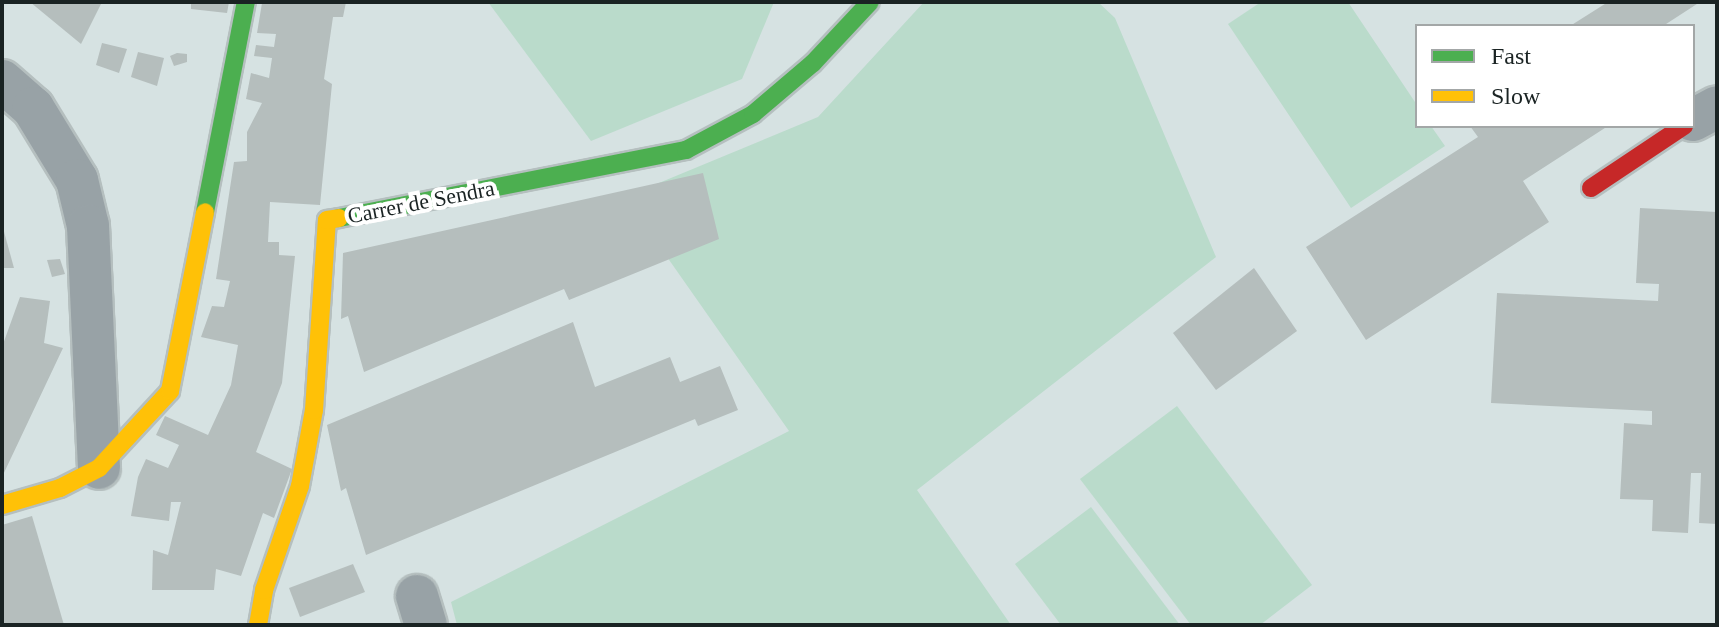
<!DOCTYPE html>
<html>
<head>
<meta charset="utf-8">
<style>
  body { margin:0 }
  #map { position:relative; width:1719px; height:627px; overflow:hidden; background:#d6e2e2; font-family:"Times New Roman",serif }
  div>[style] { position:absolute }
  .green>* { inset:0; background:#badbcb }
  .building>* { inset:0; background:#b5bebd }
  .roads { filter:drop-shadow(2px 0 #b5bfbf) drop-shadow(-2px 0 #b5bfbf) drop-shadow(0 2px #b5bfbf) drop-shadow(0 -2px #b5bfbf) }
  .street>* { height:42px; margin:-21px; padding:0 21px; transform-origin:21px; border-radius:21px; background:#98a2a6 }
  .fast>* { height:18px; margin:-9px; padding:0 9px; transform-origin:9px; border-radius:9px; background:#4caf50 }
  .slow>* { height:18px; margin:-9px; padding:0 9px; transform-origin:9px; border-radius:9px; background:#ffc107 }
  .jam>* { height:18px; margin:-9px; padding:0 9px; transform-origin:9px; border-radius:9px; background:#c62828 }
  span { translate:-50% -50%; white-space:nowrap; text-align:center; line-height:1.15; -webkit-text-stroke:8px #fff; paint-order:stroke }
  .street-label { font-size:22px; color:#1a2323 }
  .frame { position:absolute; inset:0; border:4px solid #1a2323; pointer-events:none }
  .legend { position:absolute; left:1415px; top:24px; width:280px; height:104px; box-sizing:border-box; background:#fff; border:2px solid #a3a7a7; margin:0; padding:10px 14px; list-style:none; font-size:24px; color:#1a2323 }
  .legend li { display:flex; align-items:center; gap:16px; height:40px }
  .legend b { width:40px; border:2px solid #a3a7a7 }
</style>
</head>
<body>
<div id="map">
  <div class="green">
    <i style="clip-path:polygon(488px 2px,774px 2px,742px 79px,591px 141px)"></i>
    <i style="clip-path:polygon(924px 2px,1098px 2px,1115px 18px,1216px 257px,917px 490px,1011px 625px,457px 625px,451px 602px,789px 431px,625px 197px,818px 117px)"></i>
    <i style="clip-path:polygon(1261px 2px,1348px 2px,1417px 105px,1417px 126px,1431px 126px,1445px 146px,1351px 208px,1228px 24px)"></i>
    <i style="clip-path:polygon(1177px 406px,1312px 585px,1260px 625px,1191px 625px,1080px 479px)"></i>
    <i style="clip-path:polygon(1091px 507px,1180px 625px,1061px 625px,1015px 564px)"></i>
  </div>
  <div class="building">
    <i style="clip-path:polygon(30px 2px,102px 2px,81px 44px)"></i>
    <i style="clip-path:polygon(191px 2px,229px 2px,227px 13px,191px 9px)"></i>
    <i style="clip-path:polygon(346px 2px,343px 17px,333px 17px,324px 79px,332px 84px,320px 205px,270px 202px,268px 242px,279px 242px,279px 255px,295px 256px,282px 383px,256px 452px,292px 469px,274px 518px,263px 513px,241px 576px,216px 569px,214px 590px,152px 590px,153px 550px,168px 555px,181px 502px,171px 502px,169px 521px,131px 516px,138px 477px,146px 459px,168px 468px,179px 445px,156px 435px,165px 416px,208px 435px,231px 385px,238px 345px,201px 337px,212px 306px,224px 307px,230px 281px,216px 279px,234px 162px,247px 161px,247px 132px,262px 103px,246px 99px,251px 73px,269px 78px,272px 58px,254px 56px,256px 45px,274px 47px,276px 34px,257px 33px,262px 3px)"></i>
    <i style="clip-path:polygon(1608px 2px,1700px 2px,1663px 26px,1570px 26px)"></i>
    <i style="clip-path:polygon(102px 43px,127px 49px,119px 73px,96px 65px)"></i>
    <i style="clip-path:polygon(138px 52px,164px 58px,157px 86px,131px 77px)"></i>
    <i style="clip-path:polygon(177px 53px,187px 54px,187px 62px,174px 66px,170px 56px)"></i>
    <i style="clip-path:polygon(1470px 126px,1608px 126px,1523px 181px,1549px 222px,1366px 340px,1306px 247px,1478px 137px)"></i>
    <i style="clip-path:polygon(703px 173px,719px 239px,569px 300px,564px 289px,364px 372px,348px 316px,341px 319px,343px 253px)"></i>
    <i style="clip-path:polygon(1640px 208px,1717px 212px,1717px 524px,1699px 523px,1701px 473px,1691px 473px,1688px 533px,1652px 531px,1653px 500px,1620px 499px,1624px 423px,1652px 425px,1652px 411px,1491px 403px,1497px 293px,1658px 301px,1659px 284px,1636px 283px)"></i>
    <i style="clip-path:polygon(2px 228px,3px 228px,14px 268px,2px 268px)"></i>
    <i style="clip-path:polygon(60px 259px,65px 274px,52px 277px,47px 260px)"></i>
    <i style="clip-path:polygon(1254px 268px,1297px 331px,1216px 390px,1173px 333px)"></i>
    <i style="clip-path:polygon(20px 297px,50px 301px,44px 343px,63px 348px,2px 477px,2px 347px)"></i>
    <i style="clip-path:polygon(573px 322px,595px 387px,670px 357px,680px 382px,720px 366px,738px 410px,698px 426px,695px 419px,366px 555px,346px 488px,341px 491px,327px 425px)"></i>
    <i style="clip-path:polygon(32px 516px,64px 625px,2px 625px,2px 525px)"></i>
    <i style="clip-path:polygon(353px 564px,365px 592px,300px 617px,289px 588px)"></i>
  </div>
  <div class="roads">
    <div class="street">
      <i style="left:2px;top:81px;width:41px;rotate:41.1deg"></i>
      <i style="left:33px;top:108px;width:84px;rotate:58.6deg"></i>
      <i style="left:77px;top:180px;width:47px;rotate:76.6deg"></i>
      <i style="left:88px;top:226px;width:242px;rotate:87.4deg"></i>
      <i style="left:1693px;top:120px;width:27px;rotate:-28deg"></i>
      <i style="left:417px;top:596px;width:30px;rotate:73deg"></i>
    </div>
    <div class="fast">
      <i style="left:205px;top:212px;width:214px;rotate:-79deg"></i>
      <i style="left:339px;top:218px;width:354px;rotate:-11.1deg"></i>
      <i style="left:686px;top:150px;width:76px;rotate:-28.2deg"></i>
      <i style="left:753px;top:114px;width:79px;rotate:-40.4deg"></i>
      <i style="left:813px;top:63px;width:83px;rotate:-46.9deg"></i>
    </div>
    <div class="slow">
      <i style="left:2px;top:505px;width:60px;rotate:-16.3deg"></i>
      <i style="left:60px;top:488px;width:44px;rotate:-27.1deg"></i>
      <i style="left:99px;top:468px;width:105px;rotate:-47.3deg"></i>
      <i style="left:170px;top:391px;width:182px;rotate:-78.9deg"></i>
      <i style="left:258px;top:625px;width:36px;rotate:-80deg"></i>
      <i style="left:264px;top:590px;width:110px;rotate:-70.9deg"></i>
      <i style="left:300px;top:486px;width:77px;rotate:-79.6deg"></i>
      <i style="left:314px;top:410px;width:190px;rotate:-86.1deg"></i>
      <i style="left:327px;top:220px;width:12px;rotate:-9deg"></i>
    </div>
    <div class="jam">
      <i style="left:1591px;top:188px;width:112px;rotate:-33.7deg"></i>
    </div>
  </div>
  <div class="street-label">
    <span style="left:421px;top:202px;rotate:-11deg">Carrer de Sendra</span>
  </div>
  <div class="frame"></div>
  <ul class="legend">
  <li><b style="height:10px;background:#4caf50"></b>Fast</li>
  <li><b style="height:10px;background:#ffc107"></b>Slow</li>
  </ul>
</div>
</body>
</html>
